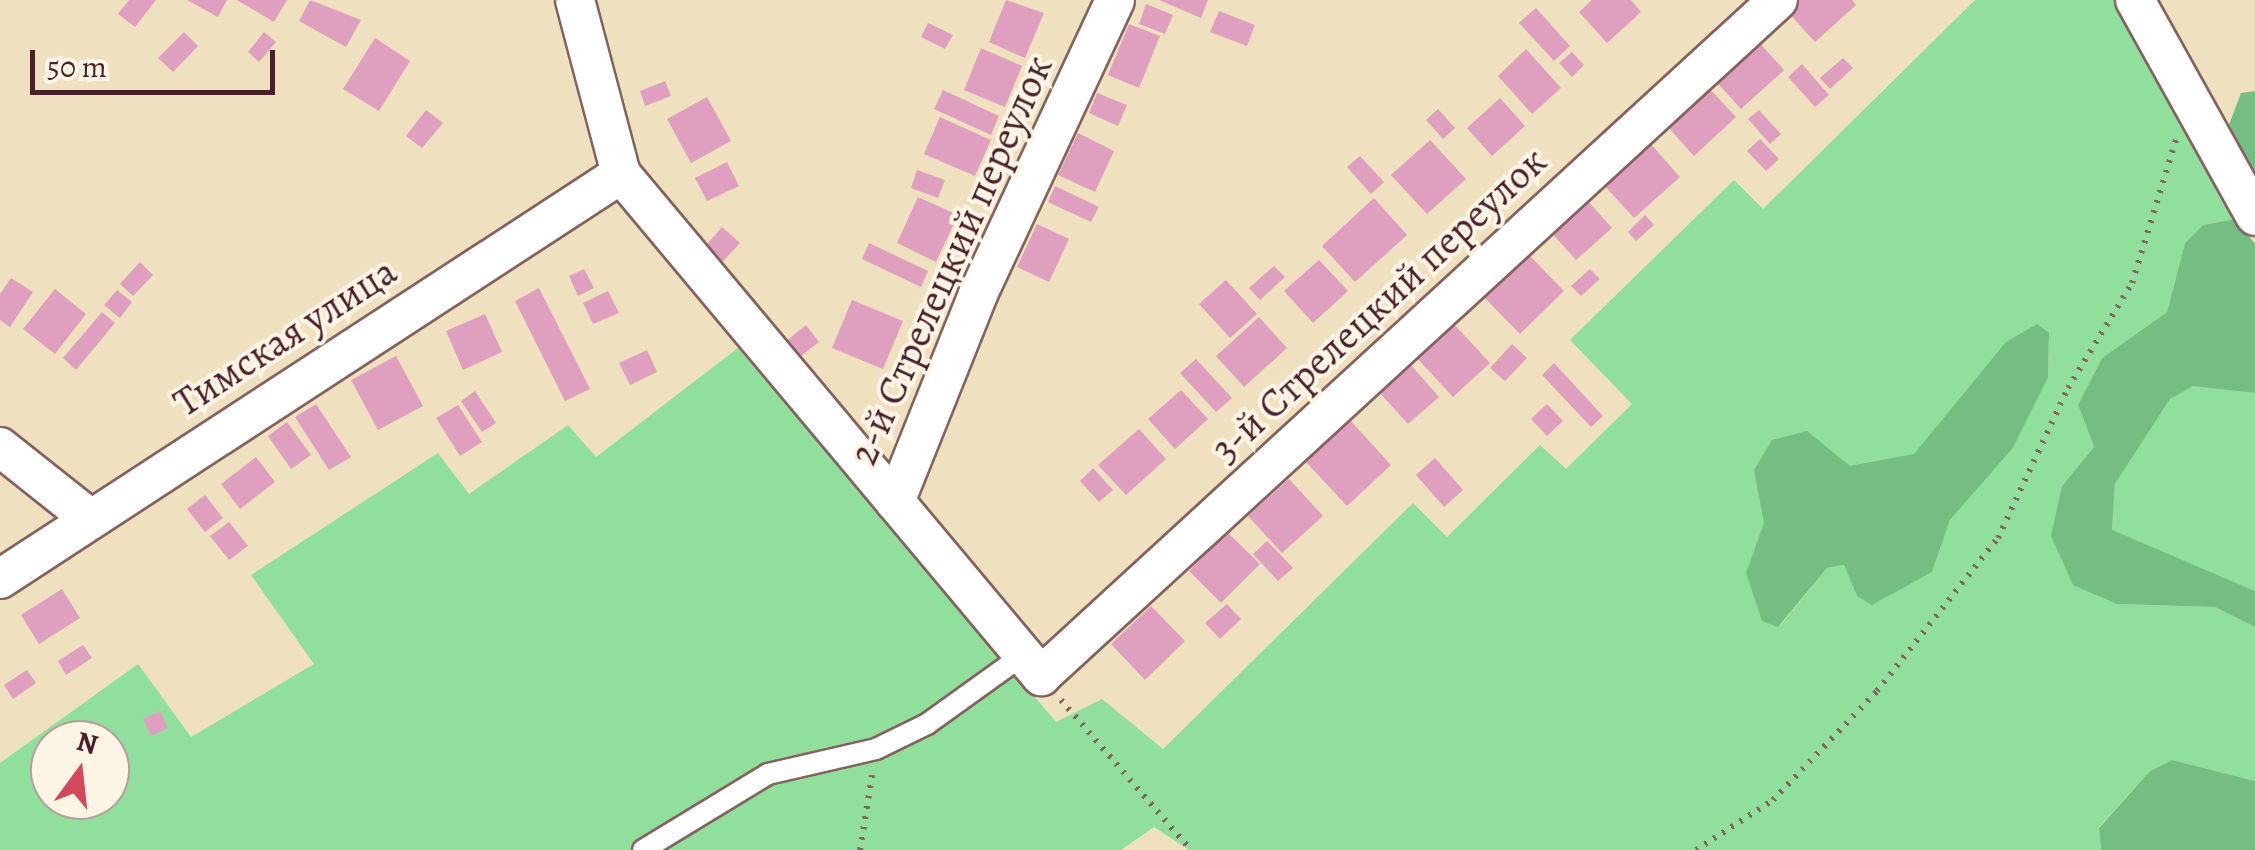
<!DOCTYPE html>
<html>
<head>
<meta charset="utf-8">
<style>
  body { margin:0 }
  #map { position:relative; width:2255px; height:850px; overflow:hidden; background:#efe0bf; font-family:Alegreya,serif }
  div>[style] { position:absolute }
  .green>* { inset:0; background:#91df9d }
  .forest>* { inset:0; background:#74be84 }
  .building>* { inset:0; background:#df9fbf }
  .path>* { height:6px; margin-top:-3px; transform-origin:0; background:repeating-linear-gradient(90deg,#84635f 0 2.5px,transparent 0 10.5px) }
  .roads { filter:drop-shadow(2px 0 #84635f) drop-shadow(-2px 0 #84635f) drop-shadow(0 2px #84635f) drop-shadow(0 -2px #84635f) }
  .lane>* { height:20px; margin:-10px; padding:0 10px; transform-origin:10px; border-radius:10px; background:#fff }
  .street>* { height:38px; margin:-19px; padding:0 19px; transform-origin:19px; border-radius:19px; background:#fff }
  span { translate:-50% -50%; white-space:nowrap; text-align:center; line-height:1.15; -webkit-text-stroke:8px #fcf5e5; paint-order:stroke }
  .street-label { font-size:40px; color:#4a1f2b }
  .north { position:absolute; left:30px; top:720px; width:100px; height:100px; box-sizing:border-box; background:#fcf5e5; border:2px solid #b59f9b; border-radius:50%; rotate:15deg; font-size:28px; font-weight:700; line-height:40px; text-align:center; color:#4a1f2b }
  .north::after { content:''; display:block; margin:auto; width:35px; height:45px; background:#d1495b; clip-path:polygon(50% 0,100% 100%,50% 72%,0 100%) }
  .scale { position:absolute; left:30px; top:50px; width:245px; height:45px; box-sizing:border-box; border:5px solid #4a1f2b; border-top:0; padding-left:12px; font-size:30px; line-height:35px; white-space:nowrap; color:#4a1f2b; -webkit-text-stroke:8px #fcf5e5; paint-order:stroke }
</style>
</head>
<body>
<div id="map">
  <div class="green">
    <i style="clip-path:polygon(evenodd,1975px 0,2119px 0,2236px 219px,2203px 225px,2185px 243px,2167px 312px,2102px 358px,2078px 405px,2094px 447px,2062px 486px,2073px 584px,2117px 604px,2215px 607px,2255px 627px,2255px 781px,2172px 760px,2150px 771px,2099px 827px,2101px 850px,1189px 850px,1154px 827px,1121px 850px,0 850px,0 763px,138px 664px,191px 737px,314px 664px,251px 575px,438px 453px,469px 494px,568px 425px,596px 457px,738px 348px,1056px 722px,1102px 699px,1163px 749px,1413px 503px,1447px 537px,1540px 445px,1566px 469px,1632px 404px,1570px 340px,1734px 180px,1763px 209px,1975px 0,2049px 335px,2048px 378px,2013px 448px,1950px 520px,1932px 572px,1857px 596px,1844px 565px,1827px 568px,1779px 627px,1858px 494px,1897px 523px,2049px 335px,1975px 0,50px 740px,110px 740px,110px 800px,50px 800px,50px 740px)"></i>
    <i style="clip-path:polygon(2193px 385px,2255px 393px,2255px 591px,2112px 531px,2115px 484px,2170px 399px)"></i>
  </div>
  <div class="forest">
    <i style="clip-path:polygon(2255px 91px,2255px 171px,2247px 173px,2227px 130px,2241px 93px)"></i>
    <i style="clip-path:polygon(2236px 219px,2255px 244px,2255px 393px,2193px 386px,2170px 399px,2115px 484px,2112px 530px,2255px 591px,2255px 627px,2215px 607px,2117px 604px,2073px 585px,2051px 536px,2062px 486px,2094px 447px,2078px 405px,2102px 358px,2167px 312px,2185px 243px,2203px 225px)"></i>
    <i style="clip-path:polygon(2037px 324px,2049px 333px,2048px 378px,2013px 448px,1950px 520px,1932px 572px,1872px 605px,1857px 596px,1844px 565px,1827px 568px,1778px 627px,1762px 621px,1746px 573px,1764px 523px,1754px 470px,1772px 440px,1807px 431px,1850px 466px,1914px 454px,2006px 342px)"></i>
    <i style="clip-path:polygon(2172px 760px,2255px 781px,2255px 850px,2101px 850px,2099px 828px,2150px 771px)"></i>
  </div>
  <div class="building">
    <i style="clip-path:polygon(129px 0,156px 0,135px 27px,118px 14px)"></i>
    <i style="clip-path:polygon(187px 0,227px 0,218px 17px)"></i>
    <i style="clip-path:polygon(237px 0,287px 0,274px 22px)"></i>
    <i style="clip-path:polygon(310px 0,361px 20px,346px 47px,299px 21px)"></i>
    <i style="clip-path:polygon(1006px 0,1044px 13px,1025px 58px,989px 42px)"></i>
    <i style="clip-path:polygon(1159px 0,1208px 0,1201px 18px)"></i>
    <i style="clip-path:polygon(1592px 0,1631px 0,1641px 12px,1607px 43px,1579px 12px)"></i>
    <i style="clip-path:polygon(1797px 0,1852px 0,1856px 5px,1815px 42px,1786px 10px)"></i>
    <i style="clip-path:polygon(1146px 4px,1173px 15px,1165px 34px,1139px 24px)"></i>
    <i style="clip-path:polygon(1536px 8px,1570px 46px,1554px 61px,1519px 23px)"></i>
    <i style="clip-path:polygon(1219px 11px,1255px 25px,1247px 46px,1210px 32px)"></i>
    <i style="clip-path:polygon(928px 23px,953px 35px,945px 49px,921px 37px)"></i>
    <i style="clip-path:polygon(1129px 24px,1160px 36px,1139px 88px,1108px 75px)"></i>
    <i style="clip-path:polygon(184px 32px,198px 46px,173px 72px,158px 58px)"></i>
    <i style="clip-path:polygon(264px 32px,276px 42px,259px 62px,248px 52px)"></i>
    <i style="clip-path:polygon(375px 38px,410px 61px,379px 111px,343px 89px)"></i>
    <i style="clip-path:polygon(1756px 39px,1784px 70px,1741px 109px,1713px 78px)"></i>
    <i style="clip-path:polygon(981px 48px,1022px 66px,1005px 107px,964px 90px)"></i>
    <i style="clip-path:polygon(1526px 49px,1561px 88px,1532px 114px,1498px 76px)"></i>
    <i style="clip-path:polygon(1572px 52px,1584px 65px,1572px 77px,1559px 63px)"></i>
    <i style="clip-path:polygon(1843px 58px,1853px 68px,1830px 89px,1820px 78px)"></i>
    <i style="clip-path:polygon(1802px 64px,1829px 95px,1815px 107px,1788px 77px)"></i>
    <i style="clip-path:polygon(665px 81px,671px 96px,645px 106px,640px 91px)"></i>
    <i style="clip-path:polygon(1708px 87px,1736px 117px,1694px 156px,1666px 125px)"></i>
    <i style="clip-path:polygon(943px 90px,999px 116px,991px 135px,934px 109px)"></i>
    <i style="clip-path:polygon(1097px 93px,1127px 105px,1118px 126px,1089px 113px)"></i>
    <i style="clip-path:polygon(707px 97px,731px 141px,691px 163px,667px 119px)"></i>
    <i style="clip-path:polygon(1500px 98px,1525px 126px,1492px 156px,1467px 128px)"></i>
    <i style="clip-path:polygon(1438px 109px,1455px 128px,1443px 139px,1426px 120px)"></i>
    <i style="clip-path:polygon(426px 110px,443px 123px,422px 148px,406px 136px)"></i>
    <i style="clip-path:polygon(1759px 110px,1781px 134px,1770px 144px,1748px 119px)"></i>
    <i style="clip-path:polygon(940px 117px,991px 140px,975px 176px,924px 154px)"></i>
    <i style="clip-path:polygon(1078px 133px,1114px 151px,1095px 192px,1058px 175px)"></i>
    <i style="clip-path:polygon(1760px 139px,1779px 159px,1766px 171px,1747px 151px)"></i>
    <i style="clip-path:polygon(1430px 140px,1466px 179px,1427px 214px,1391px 175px)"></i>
    <i style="clip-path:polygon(1648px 141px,1680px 177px,1634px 218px,1602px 183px)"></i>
    <i style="clip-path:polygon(1360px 156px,1384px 182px,1371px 194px,1347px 167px)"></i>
    <i style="clip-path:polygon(727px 162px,739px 186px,707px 201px,695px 178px)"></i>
    <i style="clip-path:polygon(917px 170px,945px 180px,938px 198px,911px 188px)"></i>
    <i style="clip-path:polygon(1055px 186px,1099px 207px,1091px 222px,1048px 202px)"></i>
    <i style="clip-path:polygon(918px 197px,958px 215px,936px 262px,897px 243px)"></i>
    <i style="clip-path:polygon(1374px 198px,1407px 235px,1355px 282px,1322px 246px)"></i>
    <i style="clip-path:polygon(1586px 199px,1612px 228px,1576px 260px,1550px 231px)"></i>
    <i style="clip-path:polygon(1645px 215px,1654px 225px,1636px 241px,1628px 232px)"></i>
    <i style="clip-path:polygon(1037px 224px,1069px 239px,1049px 282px,1017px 267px)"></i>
    <i style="clip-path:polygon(722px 227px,740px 243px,717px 268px,699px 253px)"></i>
    <i style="clip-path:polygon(869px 243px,928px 271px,921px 287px,862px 259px)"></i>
    <i style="clip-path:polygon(1526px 252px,1564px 291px,1520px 334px,1482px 295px)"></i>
    <i style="clip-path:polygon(1319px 260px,1348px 291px,1313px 323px,1284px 291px)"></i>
    <i style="clip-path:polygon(140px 262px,153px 275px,133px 296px,120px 284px)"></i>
    <i style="clip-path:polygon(1274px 266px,1285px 277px,1260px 300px,1249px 288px)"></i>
    <i style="clip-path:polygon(584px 269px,594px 288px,578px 296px,569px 276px)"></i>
    <i style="clip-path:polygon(1590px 269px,1600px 279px,1581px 296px,1571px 286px)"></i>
    <i style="clip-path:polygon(11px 278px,33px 292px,10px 327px,0 320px,0 294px)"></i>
    <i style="clip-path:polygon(1226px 280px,1257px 314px,1230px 338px,1199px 304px)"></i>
    <i style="clip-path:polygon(539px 288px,590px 389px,565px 401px,515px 301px)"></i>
    <i style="clip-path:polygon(55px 289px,86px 314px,55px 354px,23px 329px)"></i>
    <i style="clip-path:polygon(117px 290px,132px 302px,120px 318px,104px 305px)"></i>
    <i style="clip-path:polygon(608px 291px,619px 313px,593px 324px,583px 303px)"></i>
    <i style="clip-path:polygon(852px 300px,903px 321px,883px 369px,832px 348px)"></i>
    <i style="clip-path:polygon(102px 312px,115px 323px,76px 370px,63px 358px)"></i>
    <i style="clip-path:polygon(485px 314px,502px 352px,463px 370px,446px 331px)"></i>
    <i style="clip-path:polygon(1259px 317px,1287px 348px,1244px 387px,1216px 356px)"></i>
    <i style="clip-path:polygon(1453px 323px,1490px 363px,1453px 397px,1416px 357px)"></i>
    <i style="clip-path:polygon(806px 325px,819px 342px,797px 359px,784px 343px)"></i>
    <i style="clip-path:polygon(1512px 344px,1527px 358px,1505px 381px,1490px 368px)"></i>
    <i style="clip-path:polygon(647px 350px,657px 372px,630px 385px,619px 363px)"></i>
    <i style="clip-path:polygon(396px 356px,423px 406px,378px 430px,351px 380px)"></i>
    <i style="clip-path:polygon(1196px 359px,1232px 398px,1216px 412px,1180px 373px)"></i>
    <i style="clip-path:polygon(1554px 363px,1603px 416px,1591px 427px,1542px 375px)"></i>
    <i style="clip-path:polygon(1410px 364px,1439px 397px,1408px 424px,1379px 392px)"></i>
    <i style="clip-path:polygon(1181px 390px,1208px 419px,1175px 449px,1148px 419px)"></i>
    <i style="clip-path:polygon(475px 391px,496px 423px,482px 432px,461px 401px)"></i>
    <i style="clip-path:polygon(316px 404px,351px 457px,329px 470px,295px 417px)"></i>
    <i style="clip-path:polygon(1547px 404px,1563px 421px,1547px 436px,1531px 419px)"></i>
    <i style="clip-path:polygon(458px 405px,482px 442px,460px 456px,436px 418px)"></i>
    <i style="clip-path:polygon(1350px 420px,1391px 465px,1347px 506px,1306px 462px)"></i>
    <i style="clip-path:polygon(287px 422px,311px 455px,291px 469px,268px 436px)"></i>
    <i style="clip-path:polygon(1139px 429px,1166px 459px,1126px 495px,1098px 465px)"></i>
    <i style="clip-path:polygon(256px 457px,275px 482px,240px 509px,221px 484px)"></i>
    <i style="clip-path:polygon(1435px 458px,1463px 490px,1444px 507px,1416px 475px)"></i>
    <i style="clip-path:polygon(1093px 468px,1113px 490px,1099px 502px,1080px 481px)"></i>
    <i style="clip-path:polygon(1289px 479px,1323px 516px,1282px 553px,1248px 516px)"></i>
    <i style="clip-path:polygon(205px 495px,223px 518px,205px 532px,187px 509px)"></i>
    <i style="clip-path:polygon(229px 522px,248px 546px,229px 560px,210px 536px)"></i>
    <i style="clip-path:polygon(1227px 532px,1260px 564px,1221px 603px,1189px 571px)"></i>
    <i style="clip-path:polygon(1267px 541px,1293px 568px,1278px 581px,1253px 554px)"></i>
    <i style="clip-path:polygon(62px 589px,80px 618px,39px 644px,21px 615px)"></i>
    <i style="clip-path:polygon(1227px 604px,1241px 619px,1220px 639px,1205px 623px)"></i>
    <i style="clip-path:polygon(1151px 606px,1185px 641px,1145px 680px,1111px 644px)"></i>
    <i style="clip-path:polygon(83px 645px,92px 658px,66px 675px,58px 661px)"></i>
    <i style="clip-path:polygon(27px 670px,36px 683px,13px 699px,4px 685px)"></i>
    <i style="clip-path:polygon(160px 711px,168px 728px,151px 736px,143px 719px)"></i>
  </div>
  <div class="path">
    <i style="left:1061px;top:700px;width:198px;rotate:49.1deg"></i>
    <i style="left:860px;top:850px;width:76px;rotate:-80.9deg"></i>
    <i style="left:1696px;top:850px;width:92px;rotate:-33deg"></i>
    <i style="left:1773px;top:800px;width:151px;rotate:-46.3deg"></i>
    <i style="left:1877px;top:691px;width:195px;rotate:-51.7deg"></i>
    <i style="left:1998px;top:538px;width:166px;rotate:-65deg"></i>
    <i style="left:2068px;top:388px;width:123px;rotate:-58.6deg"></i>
    <i style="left:2132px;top:283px;width:150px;rotate:-72.9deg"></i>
  </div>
  <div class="roads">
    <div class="lane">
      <i style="left:643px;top:850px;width:146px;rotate:-31.3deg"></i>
      <i style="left:768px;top:774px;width:111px;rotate:-13deg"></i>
      <i style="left:876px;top:749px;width:57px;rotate:-26.1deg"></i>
      <i style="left:927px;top:724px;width:118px;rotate:-35.7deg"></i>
    </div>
    <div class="street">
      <i style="left:575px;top:0;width:180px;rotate:75.2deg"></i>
      <i style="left:621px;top:174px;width:655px;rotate:50.08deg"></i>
      <i style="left:1041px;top:676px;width:1000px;rotate:-42.53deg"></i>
      <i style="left:2135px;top:0;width:247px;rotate:60.9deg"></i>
      <i style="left:0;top:447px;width:112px;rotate:38.5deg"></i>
      <i style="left:895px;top:502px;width:224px;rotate:-68.2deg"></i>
      <i style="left:978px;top:294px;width:324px;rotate:-65deg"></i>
      <i style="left:0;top:579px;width:741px;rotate:-33.11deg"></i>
    </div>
  </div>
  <div class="street-label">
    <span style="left:951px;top:260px;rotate:-66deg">2-й Стрелецкий переулок</span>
    <span style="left:1379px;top:305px;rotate:-43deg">3-й Стрелецкий переулок</span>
    <span style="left:285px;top:337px;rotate:-33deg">Тимская улица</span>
  </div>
  <div class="north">N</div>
  <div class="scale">50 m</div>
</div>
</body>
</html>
